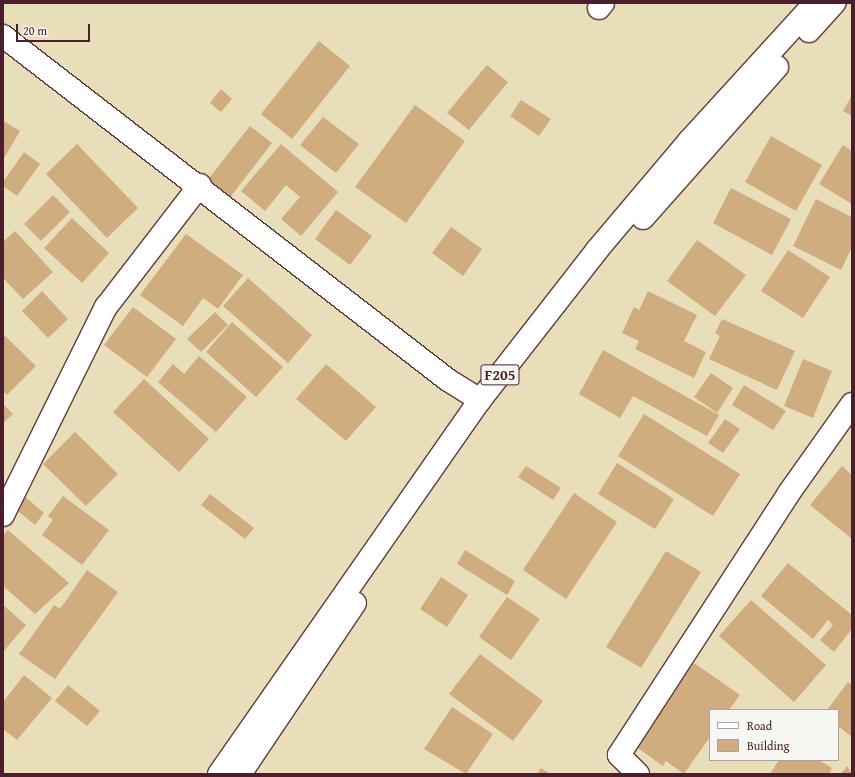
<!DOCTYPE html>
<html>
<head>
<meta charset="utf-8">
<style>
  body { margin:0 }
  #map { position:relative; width:855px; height:777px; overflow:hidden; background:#e8deb9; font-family:"Gentium Book Plus",serif }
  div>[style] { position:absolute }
  .building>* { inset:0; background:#d0ad7f }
  .roads { filter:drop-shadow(1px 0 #623c40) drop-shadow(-1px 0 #623c40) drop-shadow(0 1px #623c40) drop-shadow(0 -1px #623c40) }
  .minor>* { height:22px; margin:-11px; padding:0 11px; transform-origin:11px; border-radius:11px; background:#fff }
  .primary>* { height:22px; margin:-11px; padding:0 11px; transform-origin:11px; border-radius:11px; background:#fff }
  span { translate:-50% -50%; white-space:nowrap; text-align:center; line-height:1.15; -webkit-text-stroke:3.5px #f6f6f2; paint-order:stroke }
  .shield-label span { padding:1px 3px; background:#f6f6f2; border:1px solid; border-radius:3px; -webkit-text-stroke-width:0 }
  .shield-label { font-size:15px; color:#4a1f2b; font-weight:700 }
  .frame { position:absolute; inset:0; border:4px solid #4a1f2b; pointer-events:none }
  .legend { position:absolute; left:709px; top:709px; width:130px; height:52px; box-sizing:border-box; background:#f6f6f2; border:1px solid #b1a0a2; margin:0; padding:5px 7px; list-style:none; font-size:12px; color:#4a1f2b }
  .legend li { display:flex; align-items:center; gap:8px; height:20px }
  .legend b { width:20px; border:1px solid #b1a0a2 }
  .scale { position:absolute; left:16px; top:24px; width:74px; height:18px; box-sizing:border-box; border:2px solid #4a1f2b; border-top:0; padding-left:5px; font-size:12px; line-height:14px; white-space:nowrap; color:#4a1f2b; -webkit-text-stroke:3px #f6f6f2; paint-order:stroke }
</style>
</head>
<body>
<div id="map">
  <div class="building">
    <i style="clip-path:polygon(319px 41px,350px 66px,292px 139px,261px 114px)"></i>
    <i style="clip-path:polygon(487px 65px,508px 82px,469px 130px,447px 113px)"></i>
    <i style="clip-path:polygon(221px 89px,232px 99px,221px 112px,210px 103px)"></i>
    <i style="clip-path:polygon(852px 95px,852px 116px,843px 111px)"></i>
    <i style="clip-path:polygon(521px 100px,551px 119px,539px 136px,510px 116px)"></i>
    <i style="clip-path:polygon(415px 105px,465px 141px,406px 223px,355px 187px)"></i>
    <i style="clip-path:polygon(323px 117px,359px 144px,336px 173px,300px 145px)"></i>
    <i style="clip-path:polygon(3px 121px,20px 131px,3px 160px)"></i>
    <i style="clip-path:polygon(250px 126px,272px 143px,228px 200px,206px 182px)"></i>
    <i style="clip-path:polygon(771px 136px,822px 165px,796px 211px,745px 182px)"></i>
    <i style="clip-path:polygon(77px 144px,138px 208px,107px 238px,46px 174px)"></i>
    <i style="clip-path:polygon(281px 144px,338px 192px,301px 236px,281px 219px,300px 197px,286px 185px,265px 211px,241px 191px)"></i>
    <i style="clip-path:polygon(843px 145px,852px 151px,852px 204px,819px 184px)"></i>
    <i style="clip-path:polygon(24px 152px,40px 164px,17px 196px,3px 186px,3px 182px)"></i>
    <i style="clip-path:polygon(731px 188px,791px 219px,772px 255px,713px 223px)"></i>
    <i style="clip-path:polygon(53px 195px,70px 212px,41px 241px,24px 224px)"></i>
    <i style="clip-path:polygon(816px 199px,852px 217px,852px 247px,841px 270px,793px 246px)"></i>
    <i style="clip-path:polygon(336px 210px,372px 236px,350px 265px,315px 239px)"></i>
    <i style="clip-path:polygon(72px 218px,109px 253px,82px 283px,44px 248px)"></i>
    <i style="clip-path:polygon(451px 227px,482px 249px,463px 276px,432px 253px)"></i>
    <i style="clip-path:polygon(15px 231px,53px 272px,23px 299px,3px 278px,3px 242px)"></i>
    <i style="clip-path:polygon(186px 234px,243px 275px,218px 309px,203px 298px,183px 326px,140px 295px)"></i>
    <i style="clip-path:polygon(697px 240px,746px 275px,715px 316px,667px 281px)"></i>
    <i style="clip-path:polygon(788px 250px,830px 277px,803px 318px,761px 291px)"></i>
    <i style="clip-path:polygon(248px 278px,312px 335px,288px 363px,223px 306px)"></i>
    <i style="clip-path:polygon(42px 291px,68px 319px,48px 338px,22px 311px)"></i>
    <i style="clip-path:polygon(648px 291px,697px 315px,684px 341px,706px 352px,694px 378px,635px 349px,639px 341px,622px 333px,634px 307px,639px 310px)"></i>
    <i style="clip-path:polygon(133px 307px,176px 339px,147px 377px,104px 345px)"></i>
    <i style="clip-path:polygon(215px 312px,228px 325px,201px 352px,187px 339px)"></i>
    <i style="clip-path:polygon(722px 319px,795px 351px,777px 390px,709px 359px,720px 336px,715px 333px)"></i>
    <i style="clip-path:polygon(232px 322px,283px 367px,256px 397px,206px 352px)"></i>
    <i style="clip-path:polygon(3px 334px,36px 366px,7px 395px,3px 391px)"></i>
    <i style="clip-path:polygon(603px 350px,719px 415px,707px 436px,633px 396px,620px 418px,579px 394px)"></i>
    <i style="clip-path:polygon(199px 356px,247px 397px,216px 432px,158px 382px,173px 364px,184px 374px)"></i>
    <i style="clip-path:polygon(803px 359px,832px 371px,813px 418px,784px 406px)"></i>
    <i style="clip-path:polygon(326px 364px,376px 407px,346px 441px,296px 399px)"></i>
    <i style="clip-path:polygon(711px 373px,733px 388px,717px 413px,694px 397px)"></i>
    <i style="clip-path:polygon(144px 379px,209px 439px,179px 472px,113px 412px)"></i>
    <i style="clip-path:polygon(744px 385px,786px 411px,773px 430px,732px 405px)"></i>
    <i style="clip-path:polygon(3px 404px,13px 414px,3px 423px)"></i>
    <i style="clip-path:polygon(644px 414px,740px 474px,713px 516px,618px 456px)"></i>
    <i style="clip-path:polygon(725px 419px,740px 429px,723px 453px,708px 443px)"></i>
    <i style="clip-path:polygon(75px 432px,118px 474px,86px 506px,43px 464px)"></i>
    <i style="clip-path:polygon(617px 463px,674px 499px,655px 529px,598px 494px)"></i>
    <i style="clip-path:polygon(526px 466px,561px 488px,553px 500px,518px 477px)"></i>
    <i style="clip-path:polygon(842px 466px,852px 475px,852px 539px,810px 505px)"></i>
    <i style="clip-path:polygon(574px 493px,617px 522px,566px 599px,523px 570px)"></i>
    <i style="clip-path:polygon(210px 494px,254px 528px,245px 539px,201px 505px)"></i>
    <i style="clip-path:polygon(23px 495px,44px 513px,35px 525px,13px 507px)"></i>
    <i style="clip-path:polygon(63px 496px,109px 530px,82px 565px,42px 535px,53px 520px,48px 516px)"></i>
    <i style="clip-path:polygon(8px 530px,69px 583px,35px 614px,3px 586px,3px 535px)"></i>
    <i style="clip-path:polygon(465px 550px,515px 581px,507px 595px,457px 564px)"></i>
    <i style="clip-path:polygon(666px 551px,701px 572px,641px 668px,606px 647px)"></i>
    <i style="clip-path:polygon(788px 563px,852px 615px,852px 629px,834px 652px,820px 640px,833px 625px,828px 620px,813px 639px,761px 596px)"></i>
    <i style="clip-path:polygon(87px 570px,118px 592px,55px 679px,19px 654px,54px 605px,60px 609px)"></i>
    <i style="clip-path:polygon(441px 577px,468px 595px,447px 627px,420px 609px)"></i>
    <i style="clip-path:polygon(507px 597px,540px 619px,511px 660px,479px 637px)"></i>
    <i style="clip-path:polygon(751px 600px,826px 665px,794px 702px,719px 636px)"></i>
    <i style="clip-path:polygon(3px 605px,26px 625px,3px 652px)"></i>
    <i style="clip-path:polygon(480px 654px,543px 701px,513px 741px,449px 694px)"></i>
    <i style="clip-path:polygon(694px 663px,740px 695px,729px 710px,710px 710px,710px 737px,684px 774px,666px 761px,663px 766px,635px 746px)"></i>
    <i style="clip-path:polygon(24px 675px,52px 698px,17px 740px,3px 729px,3px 702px)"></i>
    <i style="clip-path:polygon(848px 682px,852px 685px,852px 737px,838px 726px,838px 710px,827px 710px)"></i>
    <i style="clip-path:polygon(68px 685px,100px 711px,87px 726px,55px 701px)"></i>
    <i style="clip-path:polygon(452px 707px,493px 734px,466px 774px,424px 749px)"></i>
    <i style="clip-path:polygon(779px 760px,819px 760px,832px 768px,829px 774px,770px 774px)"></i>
    <i style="clip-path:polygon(847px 766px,852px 774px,841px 774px)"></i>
    <i style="clip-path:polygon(541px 768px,550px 774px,537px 774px)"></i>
  </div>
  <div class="roads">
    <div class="minor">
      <i style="left:599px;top:8px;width:6px;rotate:-51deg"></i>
      <i style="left:3px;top:36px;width:562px;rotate:37.71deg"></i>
      <i style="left:448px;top:380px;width:38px;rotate:32deg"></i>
      <i style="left:3px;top:515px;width:232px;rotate:-63.7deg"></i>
      <i style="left:106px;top:307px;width:154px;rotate:-52.4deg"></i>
      <i style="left:638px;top:774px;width:27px;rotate:-135deg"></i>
      <i style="left:619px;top:755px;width:312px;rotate:-57deg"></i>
      <i style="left:789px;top:493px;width:109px;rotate:-54.7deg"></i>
    </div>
    <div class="primary">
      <i style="left:809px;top:31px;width:38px;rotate:-48deg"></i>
      <i style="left:643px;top:218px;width:202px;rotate:-48.4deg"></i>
      <i style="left:219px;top:774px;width:456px;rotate:-55.1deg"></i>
      <i style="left:480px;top:400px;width:190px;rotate:-52deg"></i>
      <i style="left:597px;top:250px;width:143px;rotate:-49.8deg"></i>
      <i style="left:689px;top:141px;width:187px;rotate:-47.6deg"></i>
      <i style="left:240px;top:774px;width:206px;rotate:-56.1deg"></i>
    </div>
  </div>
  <div class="shield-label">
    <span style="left:500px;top:375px">F205</span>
  </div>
  <div class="frame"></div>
  <ul class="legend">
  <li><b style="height:5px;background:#fff"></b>Road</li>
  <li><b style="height:11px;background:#d0ad7f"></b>Building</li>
  </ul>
  <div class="scale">20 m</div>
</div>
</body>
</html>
